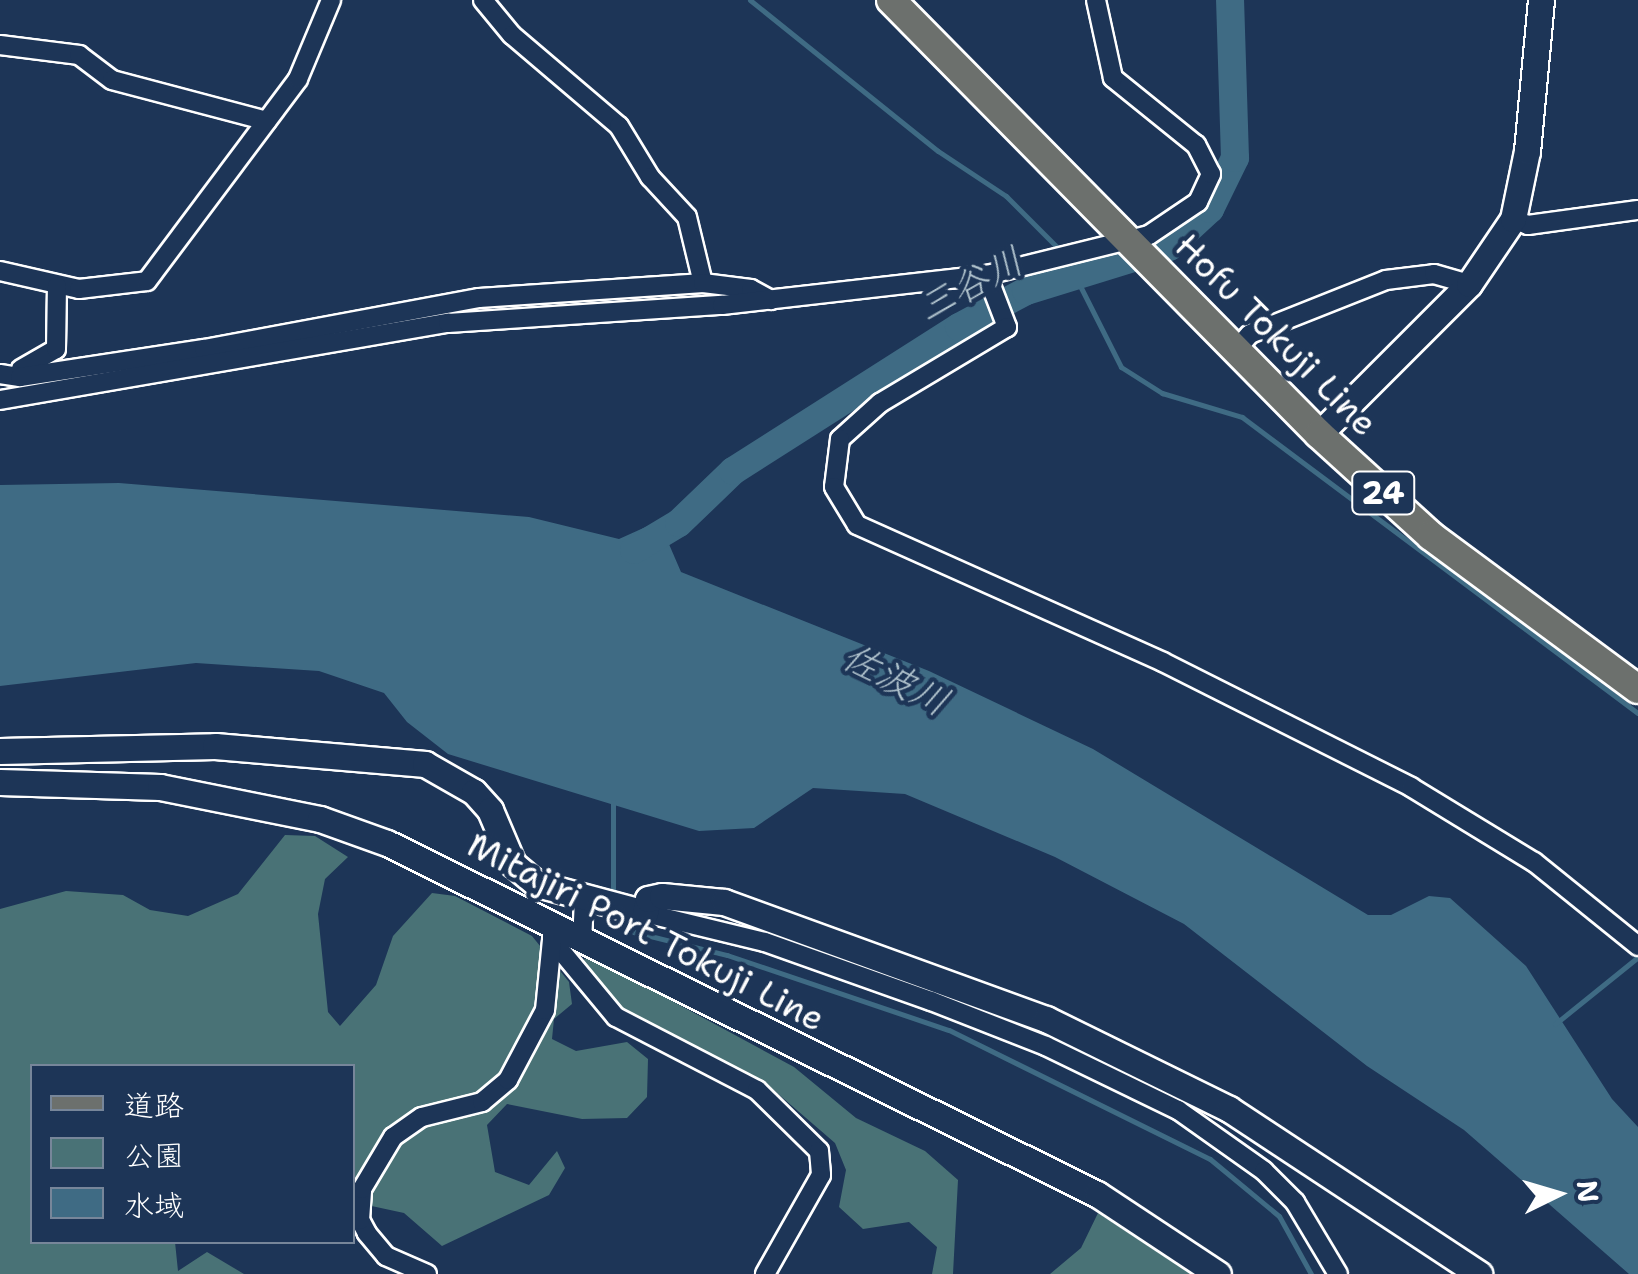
<!DOCTYPE html>
<html>
<head>
<meta charset="utf-8">
<style>
  body { margin:0 }
  #map { position:relative; width:1638px; height:1274px; overflow:hidden; background:#1d3557; font-family:"Shantell Sans","Klee One",sans-serif }
  div>[style] { position:absolute }
  .green>* { inset:0; background:#497276 }
  .water>* { inset:0; background:#3f6b84 }
  .stream>* { height:5px; margin:-2.5px; padding:0 2.5px; transform-origin:2.5px; border-radius:2.5px; background:#3f6b84 }
  .river>* { height:28px; margin:-14px; padding:0 14px; transform-origin:14px; border-radius:14px; background:#3f6b84 }
  .roads { filter:drop-shadow(2px 0 #fff) drop-shadow(-2px 0 #fff) drop-shadow(0 2px #fff) drop-shadow(0 -2px #fff) }
  .street>* { height:18px; margin:-9px; padding:0 9px; transform-origin:9px; border-radius:9px; background:#1d3557 }
  .secondary>* { height:25px; margin:-12.5px; padding:0 12.5px; transform-origin:12.5px; border-radius:12.5px; background:#1d3557 }
  .primary>* { height:28px; margin:-14px; padding:0 14px; transform-origin:14px; border-radius:14px; background:#6c706d }
  span { translate:-50% -50%; white-space:nowrap; text-align:center; line-height:1.15; -webkit-text-stroke:9px #1d3557; paint-order:stroke }
  .shield-label span { padding:2px 8px; background:#1d3557; border:2px solid; border-radius:8px; -webkit-text-stroke-width:0 }
  .shield-label { font-size:32px; color:#fff; font-weight:700 }
  .street-label { font-size:35px; color:#fff }
  .water-label { font-size:38px; color:#b2c4ce; font-style:italic }
  .legend { position:absolute; left:30px; top:1064px; width:325px; height:180px; box-sizing:border-box; background:#1d3557; border:2px solid #77869a; margin:0; padding:12px 18px; list-style:none; font-size:30px; color:#fff }
  .legend li { display:flex; align-items:center; gap:20px; height:50px }
  .legend b { width:50px; border:2px solid #77869a }
  .north { position:absolute; left:1508px; top:1144px; width:100px; height:100px; -webkit-text-stroke:8px #1d3557; paint-order:stroke; rotate:85deg; font-size:28px; font-weight:700; line-height:40px; text-align:center; color:#fff }
  .north::after { content:''; display:block; margin:auto; width:35px; height:45px; background:#fff; clip-path:polygon(50% 0,100% 100%,50% 72%,0 100%) }
</style>
</head>
<body>
<div id="map">
  <div class="green">
    <i style="clip-path:polygon(285px 835px,315px 836px,348px 857px,325px 879px,318px 914px,328px 1012px,340px 1026px,376px 985px,393px 936px,432px 893px,455px 896px,532px 936px,569px 982px,572px 1004px,554px 1019px,552px 1039px,576px 1051px,627px 1042px,648px 1059px,647px 1097px,627px 1118px,582px 1119px,507px 1104px,487px 1125px,495px 1172px,529px 1185px,557px 1151px,565px 1168px,549px 1195px,442px 1246px,404px 1213px,353px 1202px,352px 1066px,32px 1066px,32px 1242px,175px 1242px,178px 1271px,207px 1252px,244px 1274px,0 1274px,0 909px,66px 891px,123px 895px,150px 910px,188px 916px,238px 894px)"></i>
    <i style="clip-path:polygon(589px 956px,794px 1067px,856px 1118px,925px 1151px,958px 1180px,953px 1274px,932px 1274px,937px 1247px,909px 1222px,863px 1229px,839px 1207px,846px 1170px,835px 1143px,762px 1080px,638px 1022px,577px 965px)"></i>
    <i style="clip-path:polygon(1098px 1213px,1191px 1274px,1050px 1274px,1081px 1248px)"></i>
  </div>
  <div class="water">
    <i style="clip-path:polygon(119px 483px,529px 517px,619px 539px,659px 521px,681px 572px,929px 671px,1093px 749px,1368px 915px,1391px 915px,1429px 896px,1450px 898px,1526px 966px,1612px 1099px,1638px 1127px,1638px 1274px,1629px 1274px,1464px 1130px,1367px 1066px,1184px 924px,1055px 857px,905px 794px,813px 788px,754px 828px,699px 831px,448px 754px,407px 722px,384px 693px,319px 671px,196px 663px,0 686px,0 485px)"></i>
  </div>
  <div class="stream">
    <i style="left:750px;top:0;width:241px;rotate:38.8deg"></i>
    <i style="left:938px;top:151px;width:82px;rotate:33.5deg"></i>
    <i style="left:1006px;top:196px;width:78px;rotate:45deg"></i>
    <i style="left:1067px;top:260px;width:120px;rotate:63.2deg"></i>
    <i style="left:1121px;top:367px;width:49px;rotate:32.4deg"></i>
    <i style="left:1162px;top:393px;width:84px;rotate:16.7deg"></i>
    <i style="left:1242px;top:417px;width:494px;rotate:36.8deg"></i>
    <i style="left:613px;top:895px;width:93px;rotate:-90deg"></i>
    <i style="left:616px;top:916px;width:24px;rotate:42deg"></i>
    <i style="left:634px;top:932px;width:96px;rotate:13.9deg"></i>
    <i style="left:727px;top:955px;width:234px;rotate:18.7deg"></i>
    <i style="left:949px;top:1030px;width:291px;rotate:26.3deg"></i>
    <i style="left:1210px;top:1159px;width:89px;rotate:39.6deg"></i>
    <i style="left:1279px;top:1216px;width:66px;rotate:61.1deg"></i>
    <i style="left:1555px;top:1024px;width:107px;rotate:-38.9deg"></i>
  </div>
  <div class="river">
    <i style="left:634px;top:550px;width:52px;rotate:-31deg"></i>
    <i style="left:679px;top:523px;width:75px;rotate:-43.9deg"></i>
    <i style="left:733px;top:471px;width:268px;rotate:-32.5deg"></i>
    <i style="left:959px;top:327px;width:76px;rotate:-28.2deg"></i>
    <i style="left:1026px;top:291px;width:150px;rotate:-17.1deg"></i>
    <i style="left:1169px;top:247px;width:56px;rotate:-42.8deg"></i>
    <i style="left:1210px;top:209px;width:57px;rotate:-63.9deg"></i>
    <i style="left:1235px;top:158px;width:158px;rotate:-91.8deg"></i>
  </div>
  <div class="roads">
    <div class="street">
      <i style="left:483px;top:0;width:45px;rotate:50.4deg"></i>
      <i style="left:512px;top:35px;width:140px;rotate:40.4deg"></i>
      <i style="left:619px;top:126px;width:60px;rotate:58.7deg"></i>
      <i style="left:650px;top:177px;width:54px;rotate:47.2deg"></i>
      <i style="left:687px;top:217px;width:68px;rotate:76.4deg"></i>
      <i style="left:0;top:45px;width:80px;rotate:7.2deg"></i>
      <i style="left:79px;top:55px;width:41px;rotate:37.1deg"></i>
      <i style="left:112px;top:80px;width:160px;rotate:14.8deg"></i>
      <i style="left:1513px;top:219px;width:16px;rotate:22deg"></i>
      <i style="left:1528px;top:225px;width:111px;rotate:-7.8deg"></i>
      <i style="left:0;top:271px;width:81px;rotate:12.8deg"></i>
      <i style="left:79px;top:289px;width:68px;rotate:-6.7deg"></i>
      <i style="left:147px;top:281px;width:252px;rotate:-53.2deg"></i>
      <i style="left:298px;top:79px;width:86px;rotate:-67.3deg"></i>
      <i style="left:987px;top:275px;width:56px;rotate:69deg"></i>
      <i style="left:1007px;top:327px;width:148px;rotate:149.1deg"></i>
      <i style="left:880px;top:403px;width:54px;rotate:138deg"></i>
      <i style="left:840px;top:439px;width:48px;rotate:97.1deg"></i>
      <i style="left:834px;top:487px;width:44px;rotate:58.8deg"></i>
      <i style="left:857px;top:525px;width:335px;rotate:24.1deg"></i>
      <i style="left:1163px;top:662px;width:278px;rotate:26.7deg"></i>
      <i style="left:1411px;top:787px;width:144px;rotate:31.4deg"></i>
      <i style="left:1534px;top:862px;width:134px;rotate:38.9deg"></i>
      <i style="left:1236px;top:350px;width:21px;rotate:-49deg"></i>
      <i style="left:1250px;top:334px;width:146px;rotate:-21.7deg"></i>
      <i style="left:1386px;top:280px;width:48px;rotate:-7.1deg"></i>
      <i style="left:1434px;top:274px;width:36px;rotate:16deg"></i>
      <i style="left:21px;top:369px;width:40px;rotate:-29.7deg"></i>
      <i style="left:56px;top:349px;width:63px;rotate:-89.1deg"></i>
      <i style="left:0;top:374px;width:20px;rotate:9deg"></i>
      <i style="left:20px;top:377px;width:186px;rotate:-8.7deg"></i>
      <i style="left:204px;top:349px;width:280px;rotate:-10.5deg"></i>
      <i style="left:479px;top:298px;width:225px;rotate:-3.8deg"></i>
      <i style="left:703px;top:283px;width:48px;rotate:7.1deg"></i>
      <i style="left:751px;top:289px;width:23px;rotate:29deg"></i>
      <i style="left:0;top:400px;width:455px;rotate:-9.8deg"></i>
      <i style="left:448px;top:323px;width:275px;rotate:-3.8deg"></i>
      <i style="left:722px;top:305px;width:267px;rotate:-6.5deg"></i>
      <i style="left:987px;top:275px;width:167px;rotate:-13.9deg"></i>
      <i style="left:1149px;top:235px;width:59px;rotate:-34deg"></i>
      <i style="left:1198px;top:202px;width:31px;rotate:-65deg"></i>
      <i style="left:1211px;top:174px;width:33px;rotate:-117deg"></i>
      <i style="left:1196px;top:145px;width:107px;rotate:-141.1deg"></i>
      <i style="left:1113px;top:78px;width:80px;rotate:-102.3deg"></i>
      <i style="left:645px;top:913px;width:123px;rotate:13.6deg"></i>
      <i style="left:765px;top:942px;width:176px;rotate:19.6deg"></i>
      <i style="left:931px;top:1001px;width:123px;rotate:21.4deg"></i>
      <i style="left:1046px;top:1046px;width:147px;rotate:25.9deg"></i>
      <i style="left:1178px;top:1110px;width:105px;rotate:35.3deg"></i>
      <i style="left:1264px;top:1171px;width:44px;rotate:45deg"></i>
      <i style="left:1295px;top:1202px;width:84px;rotate:59.2deg"></i>
      <i style="left:552px;top:927px;width:13px;rotate:90deg"></i>
      <i style="left:552px;top:940px;width:100px;rotate:50.3deg"></i>
      <i style="left:616px;top:1017px;width:159px;rotate:27.4deg"></i>
      <i style="left:757px;top:1090px;width:87px;rotate:44.5deg"></i>
      <i style="left:819px;top:1151px;width:24px;rotate:85deg"></i>
      <i style="left:821px;top:1175px;width:114px;rotate:119.5deg"></i>
      <i style="left:582px;top:942px;width:42px;rotate:-87.3deg"></i>
      <i style="left:427px;top:1274px;width:45px;rotate:-156.3deg"></i>
      <i style="left:386px;top:1256px;width:30px;rotate:-130deg"></i>
      <i style="left:367px;top:1233px;width:15px;rotate:-118deg"></i>
      <i style="left:360px;top:1220px;width:31px;rotate:-86deg"></i>
      <i style="left:362px;top:1189px;width:61px;rotate:-59.2deg"></i>
      <i style="left:393px;top:1137px;width:35px;rotate:-35deg"></i>
      <i style="left:422px;top:1117px;width:62px;rotate:-14deg"></i>
      <i style="left:482px;top:1102px;width:34px;rotate:-40deg"></i>
      <i style="left:508px;top:1080px;width:79px;rotate:-62.1deg"></i>
      <i style="left:545px;top:1010px;width:70px;rotate:-84.3deg"></i>
    </div>
    <div class="secondary">
      <i style="left:1319px;top:434px;width:212px;rotate:-45deg"></i>
      <i style="left:1469px;top:284px;width:78px;rotate:-55.9deg"></i>
      <i style="left:1513px;top:219px;width:69px;rotate:-78.4deg"></i>
      <i style="left:1527px;top:151px;width:152px;rotate:-84.7deg"></i>
      <i style="left:0;top:751px;width:215px;rotate:-1.3deg"></i>
      <i style="left:215px;top:746px;width:211px;rotate:4.9deg"></i>
      <i style="left:425px;top:764px;width:56px;rotate:29.7deg"></i>
      <i style="left:474px;top:792px;width:24px;rotate:48deg"></i>
      <i style="left:490px;top:810px;width:59px;rotate:66.9deg"></i>
      <i style="left:513px;top:864px;width:31px;rotate:40deg"></i>
      <i style="left:537px;top:884px;width:112px;rotate:15deg"></i>
      <i style="left:645px;top:913px;width:14px;rotate:-78deg"></i>
      <i style="left:648px;top:899px;width:14px;rotate:-12deg"></i>
      <i style="left:662px;top:896px;width:62px;rotate:5.5deg"></i>
      <i style="left:724px;top:902px;width:343px;rotate:20deg"></i>
      <i style="left:1046px;top:1019px;width:204px;rotate:26.2deg"></i>
      <i style="left:1229px;top:1109px;width:300px;rotate:33.4deg"></i>
      <i style="left:0;top:782px;width:160px;rotate:1.8deg"></i>
      <i style="left:160px;top:787px;width:163px;rotate:11.3deg"></i>
      <i style="left:320px;top:819px;width:71px;rotate:19.7deg"></i>
      <i style="left:387px;top:843px;width:792px;rotate:26.31deg"></i>
      <i style="left:1097px;top:1194px;width:145px;rotate:33.5deg"></i>
    </div>
    <div class="primary">
      <i style="left:891px;top:0;width:610px;rotate:45.4deg"></i>
      <i style="left:1319px;top:434px;width:151px;rotate:42.3deg"></i>
      <i style="left:1431px;top:536px;width:257px;rotate:36.5deg"></i>
    </div>
  </div>
  <div class="shield-label">
    <span style="left:1383px;top:493px">24</span>
  </div>
  <div class="street-label">
    <span style="left:1276px;top:335px;rotate:45deg">Hofu Tokuji Line</span>
    <span style="left:646px;top:932px;rotate:27deg">Mitajiri Port Tokuji Line</span>
  </div>
  <div class="water-label">
    <span style="left:970px;top:284px;rotate:-28deg">三谷川</span>
    <span style="left:896px;top:679px;rotate:27deg">佐波川</span>
  </div>
  <ul class="legend">
  <li><b style="height:12px;background:#6c706d"></b>道路</li>
  <li><b style="height:28px;background:#497276"></b>公園</li>
  <li><b style="height:28px;background:#3f6b84"></b>水域</li>
  </ul>
  <div class="north">N</div>
</div>
</body>
</html>
